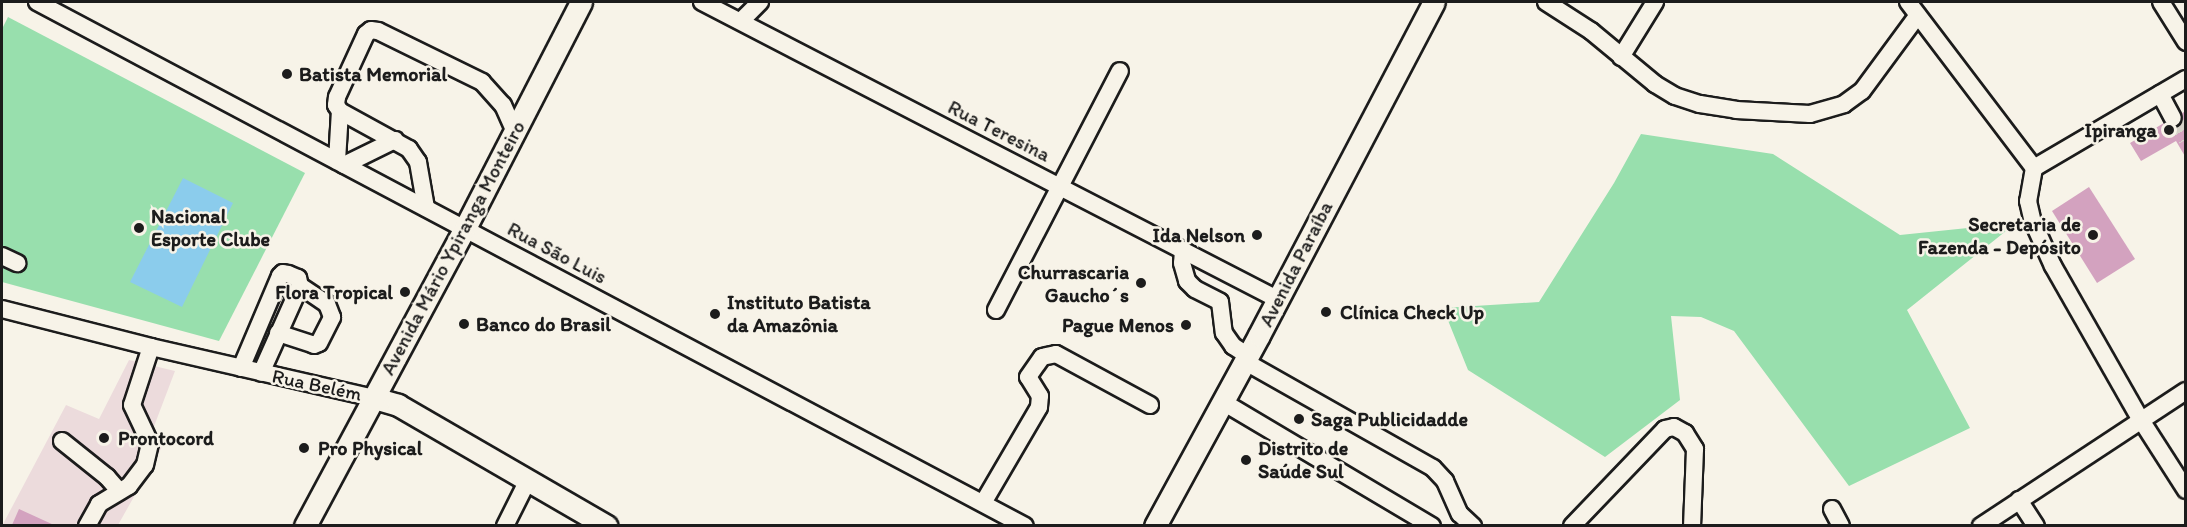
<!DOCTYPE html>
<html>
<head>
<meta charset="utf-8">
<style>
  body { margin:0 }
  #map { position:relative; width:2187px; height:527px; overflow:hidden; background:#f7f3e8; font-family:Itim,sans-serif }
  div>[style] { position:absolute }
  .built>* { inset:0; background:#ecdbdc }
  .green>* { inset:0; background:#98dfad }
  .water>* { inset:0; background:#8bccec }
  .building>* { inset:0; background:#d3a2bf }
  .minor-tunnel>* { height:16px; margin-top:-8px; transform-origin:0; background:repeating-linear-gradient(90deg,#d6d3c9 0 16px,transparent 0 24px) }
  .roads { filter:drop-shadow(2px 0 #1c1c1c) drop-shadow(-2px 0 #1c1c1c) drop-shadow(0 2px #1c1c1c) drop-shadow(0 -2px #1c1c1c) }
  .minor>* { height:16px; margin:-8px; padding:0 8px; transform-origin:8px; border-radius:8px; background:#f7f3e8 }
  .major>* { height:21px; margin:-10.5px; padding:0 10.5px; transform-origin:10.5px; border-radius:10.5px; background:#f7f3e8 }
  .dots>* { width:16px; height:16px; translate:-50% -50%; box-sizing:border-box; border:3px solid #f7f3e8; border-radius:50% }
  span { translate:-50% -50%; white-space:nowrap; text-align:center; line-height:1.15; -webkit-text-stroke:5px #f7f3e8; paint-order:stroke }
  .poi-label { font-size:20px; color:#1c1c1c; font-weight:700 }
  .left { translate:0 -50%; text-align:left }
  .right { translate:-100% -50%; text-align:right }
  .street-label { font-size:20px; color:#1c1c1c }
  .frame { position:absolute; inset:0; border:3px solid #1c1c1c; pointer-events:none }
</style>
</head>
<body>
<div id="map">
  <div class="built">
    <i style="clip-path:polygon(129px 360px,175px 371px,153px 429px,162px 447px,118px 525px,2px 526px,66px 405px,99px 419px)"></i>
  </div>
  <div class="green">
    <i style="clip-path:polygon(8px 17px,305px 173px,219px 341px,2px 282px,2px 29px)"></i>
    <i style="clip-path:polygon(1641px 134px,1773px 154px,1900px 235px,2016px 223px,1907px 310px,1970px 428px,1849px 486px,1734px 331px,1701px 317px,1671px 316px,1680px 400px,1605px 457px,1468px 370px,1443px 308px,1539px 302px,1614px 183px)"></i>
  </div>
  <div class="water">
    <i style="clip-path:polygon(183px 178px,233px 203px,182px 307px,130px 282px)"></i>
  </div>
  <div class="building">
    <i style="clip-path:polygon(2186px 111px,2186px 158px,2176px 141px,2141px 161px,2130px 143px,2164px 123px,2172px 128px,2178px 127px,2183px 119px,2182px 113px)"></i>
    <i style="clip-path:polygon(2089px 187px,2135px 259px,2097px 283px,2052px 211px)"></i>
    <i style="clip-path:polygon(19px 509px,54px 525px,12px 525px)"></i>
  </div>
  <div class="minor-tunnel">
    <i style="left:2173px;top:118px;width:25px;rotate:58deg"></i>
  </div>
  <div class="roads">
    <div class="minor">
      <i style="left:37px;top:2px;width:1118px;rotate:27.94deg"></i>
      <i style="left:702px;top:2px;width:647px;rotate:27.32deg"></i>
      <i style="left:1546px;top:2px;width:54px;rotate:32.8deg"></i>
      <i style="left:1591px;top:31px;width:83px;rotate:39.6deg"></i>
      <i style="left:1655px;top:84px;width:23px;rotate:31deg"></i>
      <i style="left:1675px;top:96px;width:26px;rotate:18deg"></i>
      <i style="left:1700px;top:104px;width:36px;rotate:9deg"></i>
      <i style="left:1736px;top:110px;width:74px;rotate:3.1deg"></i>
      <i style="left:1810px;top:114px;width:35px;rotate:-16deg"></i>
      <i style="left:1844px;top:104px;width:22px;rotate:-36deg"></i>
      <i style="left:1862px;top:91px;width:94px;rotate:-53.6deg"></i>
      <i style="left:1908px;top:2px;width:208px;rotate:52.8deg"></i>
      <i style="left:2034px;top:168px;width:34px;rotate:100deg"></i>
      <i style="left:2028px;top:201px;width:22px;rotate:77deg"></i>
      <i style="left:2033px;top:222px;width:48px;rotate:65.6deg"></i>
      <i style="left:2053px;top:266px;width:177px;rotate:60.3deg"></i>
      <i style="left:2141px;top:420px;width:83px;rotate:57.3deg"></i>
      <i style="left:2161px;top:2px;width:47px;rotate:58deg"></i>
      <i style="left:741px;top:21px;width:27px;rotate:-45deg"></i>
      <i style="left:1621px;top:57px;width:65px;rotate:-58.3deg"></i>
      <i style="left:2160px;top:94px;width:27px;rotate:62deg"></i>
      <i style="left:337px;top:161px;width:50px;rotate:-86.6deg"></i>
      <i style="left:344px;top:165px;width:57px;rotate:-26.1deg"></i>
      <i style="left:2034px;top:168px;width:176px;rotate:-30.4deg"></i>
      <i style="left:426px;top:208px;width:47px;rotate:-99.9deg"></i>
      <i style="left:418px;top:162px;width:16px;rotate:-125deg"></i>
      <i style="left:409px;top:149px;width:79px;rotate:-151.2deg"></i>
      <i style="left:340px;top:111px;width:7px;rotate:-124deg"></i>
      <i style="left:336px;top:105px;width:8px;rotate:-83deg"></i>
      <i style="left:337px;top:97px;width:69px;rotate:-65.3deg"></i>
      <i style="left:366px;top:34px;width:6px;rotate:-39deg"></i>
      <i style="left:371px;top:30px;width:7px;rotate:8deg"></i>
      <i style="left:378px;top:31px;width:116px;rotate:26.1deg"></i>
      <i style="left:482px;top:82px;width:31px;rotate:48deg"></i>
      <i style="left:503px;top:105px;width:30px;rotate:66deg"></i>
      <i style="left:1183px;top:250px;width:13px;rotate:94deg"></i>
      <i style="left:1182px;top:263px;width:19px;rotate:74deg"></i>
      <i style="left:1187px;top:281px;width:11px;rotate:45deg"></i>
      <i style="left:1195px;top:289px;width:28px;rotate:27deg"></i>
      <i style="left:1220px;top:302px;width:31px;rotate:83deg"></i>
      <i style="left:1224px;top:333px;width:16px;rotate:55deg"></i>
      <i style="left:1233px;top:346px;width:17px;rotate:33deg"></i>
      <i style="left:2px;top:256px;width:17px;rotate:25deg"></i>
      <i style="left:2px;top:309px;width:154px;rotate:14.3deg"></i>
      <i style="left:151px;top:347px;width:229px;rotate:12.9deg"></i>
      <i style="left:996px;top:310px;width:269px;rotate:-62.6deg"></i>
      <i style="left:278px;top:333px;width:38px;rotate:18deg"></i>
      <i style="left:314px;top:345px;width:5px;rotate:-22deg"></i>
      <i style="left:319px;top:343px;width:29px;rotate:-63deg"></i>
      <i style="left:332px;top:317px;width:14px;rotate:-111deg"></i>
      <i style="left:327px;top:304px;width:32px;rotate:-146deg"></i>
      <i style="left:1244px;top:361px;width:217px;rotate:29.5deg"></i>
      <i style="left:1433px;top:468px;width:18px;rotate:47deg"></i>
      <i style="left:1445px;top:481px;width:36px;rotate:66deg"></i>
      <i style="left:1460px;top:514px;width:18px;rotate:43deg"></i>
      <i style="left:241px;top:368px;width:100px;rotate:-67deg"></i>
      <i style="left:280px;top:276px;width:4px;rotate:-45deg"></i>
      <i style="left:283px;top:273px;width:5px;rotate:11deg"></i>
      <i style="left:288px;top:274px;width:11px;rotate:22deg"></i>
      <i style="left:298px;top:278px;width:8px;rotate:76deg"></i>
      <i style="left:300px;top:286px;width:95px;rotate:114.1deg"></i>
      <i style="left:1223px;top:402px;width:243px;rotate:30.7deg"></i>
      <i style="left:62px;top:441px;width:58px;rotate:38.7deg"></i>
      <i style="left:107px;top:477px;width:18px;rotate:49deg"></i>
      <i style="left:2019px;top:500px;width:31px;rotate:57deg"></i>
      <i style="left:983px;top:503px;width:111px;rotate:-59.7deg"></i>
      <i style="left:1039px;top:407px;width:11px;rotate:-85deg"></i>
      <i style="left:1040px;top:396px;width:22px;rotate:-122deg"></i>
      <i style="left:1028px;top:377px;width:24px;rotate:-55deg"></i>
      <i style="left:1042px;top:357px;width:14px;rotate:-12deg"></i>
      <i style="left:1056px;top:354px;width:107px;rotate:28.5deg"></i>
      <i style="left:1832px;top:509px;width:19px;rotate:62deg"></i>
      <i style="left:87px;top:526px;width:25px;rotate:-61deg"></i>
      <i style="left:99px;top:504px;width:35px;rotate:-31deg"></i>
      <i style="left:129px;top:486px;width:26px;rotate:-53deg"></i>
      <i style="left:145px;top:465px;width:23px;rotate:-77deg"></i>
      <i style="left:150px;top:443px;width:42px;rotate:-115.3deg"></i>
      <i style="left:132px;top:405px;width:61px;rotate:-71.9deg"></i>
      <i style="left:505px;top:526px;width:51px;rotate:-63.4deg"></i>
      <i style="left:1572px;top:526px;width:134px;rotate:-46.2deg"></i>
      <i style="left:1665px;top:429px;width:9px;rotate:-13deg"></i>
      <i style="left:1674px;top:427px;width:13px;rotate:29deg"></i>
      <i style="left:1685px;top:433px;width:19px;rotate:58deg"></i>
      <i style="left:1695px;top:449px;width:77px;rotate:92.2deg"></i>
      <i style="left:1981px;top:526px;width:245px;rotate:-33.4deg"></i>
    </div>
    <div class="major">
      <i style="left:374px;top:398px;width:25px;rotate:16deg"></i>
      <i style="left:398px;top:405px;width:241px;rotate:30.1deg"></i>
      <i style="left:305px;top:526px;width:338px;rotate:-61.8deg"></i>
      <i style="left:465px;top:228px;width:254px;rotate:-62.8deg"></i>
      <i style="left:1155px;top:526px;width:217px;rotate:-61.4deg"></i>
      <i style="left:1259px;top:335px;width:376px;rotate:-62.3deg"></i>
    </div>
  </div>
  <div class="dots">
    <i style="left:287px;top:74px;background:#1c1c1c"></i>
    <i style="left:2169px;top:130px;background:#1c1c1c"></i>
    <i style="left:139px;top:228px;background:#1c1c1c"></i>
    <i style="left:1257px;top:235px;background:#1c1c1c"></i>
    <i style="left:2093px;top:235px;background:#1c1c1c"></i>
    <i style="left:1141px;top:283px;background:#1c1c1c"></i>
    <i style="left:405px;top:292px;background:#1c1c1c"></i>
    <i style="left:1326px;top:312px;background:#1c1c1c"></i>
    <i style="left:715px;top:314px;background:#1c1c1c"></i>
    <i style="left:464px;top:324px;background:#1c1c1c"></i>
    <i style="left:1186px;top:325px;background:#1c1c1c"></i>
    <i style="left:1299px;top:419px;background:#1c1c1c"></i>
    <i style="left:104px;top:438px;background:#1c1c1c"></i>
    <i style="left:304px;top:448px;background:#1c1c1c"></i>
    <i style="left:1246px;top:460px;background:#1c1c1c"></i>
  </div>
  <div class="poi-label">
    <span class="left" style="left:299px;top:74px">Batista Memorial</span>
    <span class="right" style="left:2157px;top:130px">Ipiranga</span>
    <span class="left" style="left:151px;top:228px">Nacional<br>Esporte Clube</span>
    <span class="right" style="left:2081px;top:236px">Secretaria de<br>Fazenda - Depósito</span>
    <span class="right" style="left:1245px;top:235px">Ida Nelson</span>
    <span class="right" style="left:1129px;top:284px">Churrascaria<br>Gaucho´s</span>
    <span class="right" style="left:393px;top:292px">Flora Tropical</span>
    <span class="left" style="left:727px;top:314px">Instituto Batista<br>da Amazônia</span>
    <span class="left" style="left:1340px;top:312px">Clínica Check Up</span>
    <span class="left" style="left:476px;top:324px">Banco do Brasil</span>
    <span class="right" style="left:1174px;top:325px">Pague Menos</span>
    <span class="left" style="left:1311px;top:419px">Saga Publicidadde</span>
    <span class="left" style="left:118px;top:438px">Prontocord</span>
    <span class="left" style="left:318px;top:448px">Pro Physical</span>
    <span class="left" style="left:1258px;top:460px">Distrito de<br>Saúde Sul</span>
  </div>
  <div class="street-label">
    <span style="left:999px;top:131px;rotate:27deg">Rua Teresina</span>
    <span style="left:453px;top:248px;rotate:-62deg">Avenida Mário Ypiranga Monteiro</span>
    <span style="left:557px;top:253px;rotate:28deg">Rua São Luis</span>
    <span style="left:1296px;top:264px;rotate:-63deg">Avenida Paraíba</span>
    <span style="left:317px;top:385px;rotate:12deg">Rua Belém</span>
  </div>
  <div class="frame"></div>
</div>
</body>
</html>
